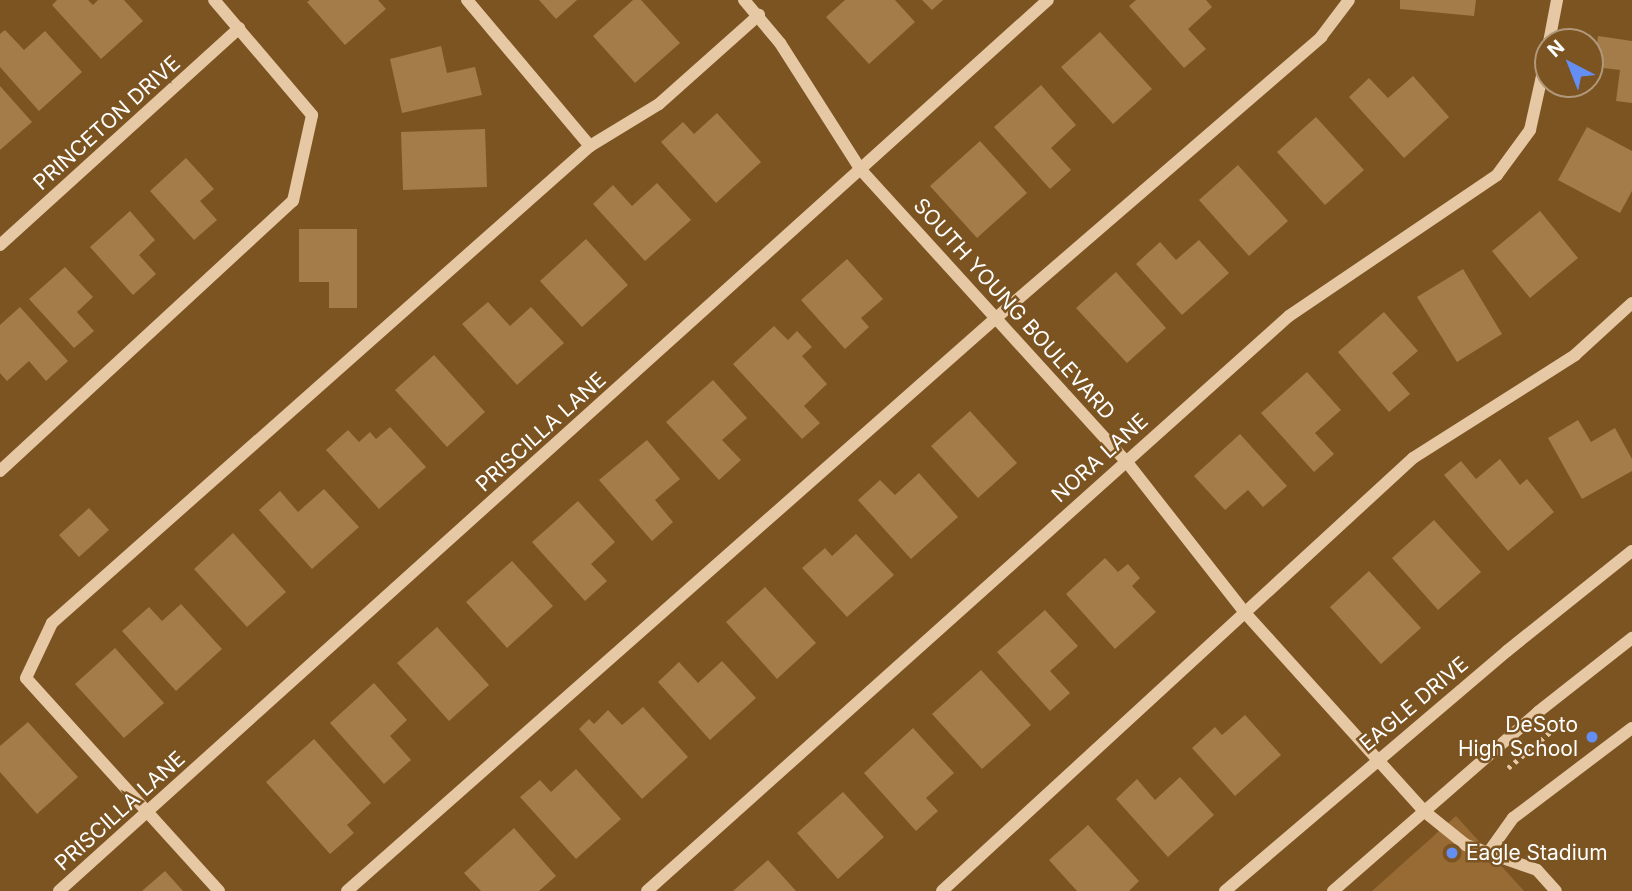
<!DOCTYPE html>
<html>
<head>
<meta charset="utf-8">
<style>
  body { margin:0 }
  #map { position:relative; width:1632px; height:891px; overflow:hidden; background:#7b5421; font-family:Inter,sans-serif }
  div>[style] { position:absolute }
  .green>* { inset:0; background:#996b34 }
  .building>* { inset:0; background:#a47c4a }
  .path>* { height:4.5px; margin-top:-2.25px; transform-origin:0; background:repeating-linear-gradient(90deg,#e6c8a4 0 3.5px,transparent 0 8.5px) }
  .minor>* { height:12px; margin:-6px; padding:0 6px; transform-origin:6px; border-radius:6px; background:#e6c8a4 }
  .dots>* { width:19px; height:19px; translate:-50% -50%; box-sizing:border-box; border:4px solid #7b5421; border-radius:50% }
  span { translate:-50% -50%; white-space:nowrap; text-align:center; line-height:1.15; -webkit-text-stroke:5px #7b5421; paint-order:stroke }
  .street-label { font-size:21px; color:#fff }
  .poi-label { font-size:21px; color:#fff }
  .right { translate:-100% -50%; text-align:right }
  .left { translate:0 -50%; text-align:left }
  .north { position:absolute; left:1534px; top:28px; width:70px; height:70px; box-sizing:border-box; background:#7b5421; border:2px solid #b0987a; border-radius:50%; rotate:318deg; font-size:19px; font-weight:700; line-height:28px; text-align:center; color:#fff }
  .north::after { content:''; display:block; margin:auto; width:24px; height:32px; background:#658ef2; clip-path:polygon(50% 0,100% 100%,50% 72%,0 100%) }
</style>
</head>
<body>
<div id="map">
  <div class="green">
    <i style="clip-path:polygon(1456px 816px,1524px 891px,1372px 891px)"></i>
  </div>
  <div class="building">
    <i style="clip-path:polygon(57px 0,88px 0,93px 5px,98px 0,124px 0,143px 21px,101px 59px,52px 5px)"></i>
    <i style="clip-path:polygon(310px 0,378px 0,386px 9px,345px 45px,307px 2px)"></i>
    <i style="clip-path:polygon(539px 0,577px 0,556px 19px)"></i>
    <i style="clip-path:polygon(633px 0,641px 0,680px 43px,635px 83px,593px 36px)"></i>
    <i style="clip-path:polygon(845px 0,895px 0,915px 22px,869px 64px,826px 17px)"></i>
    <i style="clip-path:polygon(922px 0,943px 0,932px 10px)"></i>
    <i style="clip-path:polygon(1136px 0,1206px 0,1212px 7px,1188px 29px,1206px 49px,1184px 68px,1129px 6px)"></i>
    <i style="clip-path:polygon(1400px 0,1476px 0,1474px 16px,1400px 9px)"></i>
    <i style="clip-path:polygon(5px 30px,24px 50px,45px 31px,82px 72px,39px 111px,0 67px,0 34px)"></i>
    <i style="clip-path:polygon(1100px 32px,1152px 89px,1113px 124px,1061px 67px)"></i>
    <i style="clip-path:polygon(1598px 36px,1632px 41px,1632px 103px,1616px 101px,1620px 70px,1594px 67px)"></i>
    <i style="clip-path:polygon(441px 46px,447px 73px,475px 67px,482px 95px,402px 113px,390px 59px)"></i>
    <i style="clip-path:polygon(1413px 76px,1449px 117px,1404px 158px,1349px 97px,1369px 78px,1388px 98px)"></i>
    <i style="clip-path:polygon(1041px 85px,1076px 125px,1051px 148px,1071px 170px,1050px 189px,994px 127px)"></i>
    <i style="clip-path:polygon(0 86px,32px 122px,0 150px)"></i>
    <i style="clip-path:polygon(717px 113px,761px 162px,716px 203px,661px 142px,683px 122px,694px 134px)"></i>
    <i style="clip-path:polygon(1316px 117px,1364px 170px,1325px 205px,1277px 152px)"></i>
    <i style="clip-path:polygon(1587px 127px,1632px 151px,1632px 191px,1620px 213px,1558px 180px)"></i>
    <i style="clip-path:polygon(485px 129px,487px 187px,403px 190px,401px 132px)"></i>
    <i style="clip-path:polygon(980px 141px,1027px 193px,977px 238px,930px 186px)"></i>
    <i style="clip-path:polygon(186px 158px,214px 189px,200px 201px,217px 220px,194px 240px,150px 191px)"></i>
    <i style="clip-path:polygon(1238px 165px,1288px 221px,1249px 256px,1199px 200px)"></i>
    <i style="clip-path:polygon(657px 183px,691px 220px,645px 261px,593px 204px,613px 185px,632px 206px)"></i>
    <i style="clip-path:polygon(130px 211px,155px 240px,139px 255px,156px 274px,133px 295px,90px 247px)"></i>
    <i style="clip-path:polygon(1540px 211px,1578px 258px,1530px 298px,1492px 251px)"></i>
    <i style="clip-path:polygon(299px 229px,357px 229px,357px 308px,329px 308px,329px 282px,299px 282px)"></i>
    <i style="clip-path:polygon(586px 239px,628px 285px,582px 327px,540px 281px)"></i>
    <i style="clip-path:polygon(1199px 240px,1229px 273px,1182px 315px,1136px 264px,1160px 242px,1176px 260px)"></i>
    <i style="clip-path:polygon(847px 259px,883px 299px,861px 318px,869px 327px,845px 349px,801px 300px)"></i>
    <i style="clip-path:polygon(65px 267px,93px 297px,77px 312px,94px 331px,74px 348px,29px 299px)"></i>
    <i style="clip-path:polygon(1463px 269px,1502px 334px,1457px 362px,1417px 297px)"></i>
    <i style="clip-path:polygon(1116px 272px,1166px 328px,1127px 363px,1076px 308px)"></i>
    <i style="clip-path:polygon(488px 302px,510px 326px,531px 307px,564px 343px,517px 385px,462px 324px)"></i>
    <i style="clip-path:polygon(20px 307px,68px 361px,46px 381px,29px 361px,7px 381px,0 373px,0 325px)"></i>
    <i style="clip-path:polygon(1384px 312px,1418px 351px,1392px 373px,1410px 394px,1389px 412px,1338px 352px)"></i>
    <i style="clip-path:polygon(774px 326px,788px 340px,797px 331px,812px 347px,802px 356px,827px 384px,804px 406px,820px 423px,802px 439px,733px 364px)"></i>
    <i style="clip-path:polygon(434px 355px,485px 412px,447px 447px,395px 390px)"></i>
    <i style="clip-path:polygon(1307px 372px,1341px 410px,1315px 433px,1334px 454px,1314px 472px,1261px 413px)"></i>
    <i style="clip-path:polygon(713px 380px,747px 418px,722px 440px,741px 460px,719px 480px,666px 422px)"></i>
    <i style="clip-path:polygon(970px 411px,1017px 463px,978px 498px,931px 446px)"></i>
    <i style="clip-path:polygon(1578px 420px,1591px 442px,1615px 428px,1632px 459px,1632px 471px,1582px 499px,1548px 438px)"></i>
    <i style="clip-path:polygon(390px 427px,426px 467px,379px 509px,326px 450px,348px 430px,359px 442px,370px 432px,376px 439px)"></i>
    <i style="clip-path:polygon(1240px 434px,1287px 486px,1263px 507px,1248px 490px,1225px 510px,1194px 476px)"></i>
    <i style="clip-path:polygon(647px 440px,680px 479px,655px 500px,673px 522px,652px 541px,599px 480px)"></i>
    <i style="clip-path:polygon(1500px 459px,1520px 485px,1527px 479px,1554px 512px,1508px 551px,1444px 475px,1461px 461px,1476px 479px)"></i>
    <i style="clip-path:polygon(919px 473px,958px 517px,911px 559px,858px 500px,880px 480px,895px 495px)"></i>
    <i style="clip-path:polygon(324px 489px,359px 527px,312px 569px,259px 510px,280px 491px,298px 512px)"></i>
    <i style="clip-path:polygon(578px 501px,615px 542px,591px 564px,607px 581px,585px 601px,532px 542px)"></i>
    <i style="clip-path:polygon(89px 508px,109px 530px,79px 557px,59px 535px)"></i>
    <i style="clip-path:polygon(1434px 520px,1481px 572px,1438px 610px,1392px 558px)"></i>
    <i style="clip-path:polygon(233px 533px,286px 592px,247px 627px,194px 569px)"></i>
    <i style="clip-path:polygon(856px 534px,894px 575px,847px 617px,802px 568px,825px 548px,832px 556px)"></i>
    <i style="clip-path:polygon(1105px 558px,1118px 572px,1128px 564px,1140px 578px,1132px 586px,1156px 612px,1115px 649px,1066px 594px)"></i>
    <i style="clip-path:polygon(512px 561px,553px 606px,507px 648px,466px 602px)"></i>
    <i style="clip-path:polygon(1369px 571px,1421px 628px,1381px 664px,1330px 607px)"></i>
    <i style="clip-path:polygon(765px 587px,816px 643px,777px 679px,726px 622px)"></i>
    <i style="clip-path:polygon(181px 604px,222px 649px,176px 691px,122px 631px,149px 607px,162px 621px)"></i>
    <i style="clip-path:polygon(1045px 610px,1078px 646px,1050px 671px,1070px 693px,1050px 711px,997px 652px)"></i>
    <i style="clip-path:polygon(437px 627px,489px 685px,449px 721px,397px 663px)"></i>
    <i style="clip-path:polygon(115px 648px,164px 703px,124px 738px,75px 684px)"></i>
    <i style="clip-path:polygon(722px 661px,756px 698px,710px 740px,658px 682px,679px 662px,698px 683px)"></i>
    <i style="clip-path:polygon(981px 670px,1031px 725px,982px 769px,932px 714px)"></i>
    <i style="clip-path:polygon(374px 683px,407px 720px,390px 736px,411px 760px,384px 784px,330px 723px)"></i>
    <i style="clip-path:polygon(643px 707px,688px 757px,642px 799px,579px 729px,589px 719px,594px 724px,608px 710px,622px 725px)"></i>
    <i style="clip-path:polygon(1245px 715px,1281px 755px,1235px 796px,1192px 748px,1215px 727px,1222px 735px)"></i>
    <i style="clip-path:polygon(28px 722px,78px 777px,37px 814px,0 772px,0 746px)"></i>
    <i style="clip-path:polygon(913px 728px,954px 773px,926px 798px,938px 811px,916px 831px,864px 773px)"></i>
    <i style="clip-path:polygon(314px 739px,371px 803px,347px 825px,354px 833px,330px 854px,266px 782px)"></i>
    <i style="clip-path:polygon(576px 769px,621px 819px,576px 859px,520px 797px,540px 780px,551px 792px)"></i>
    <i style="clip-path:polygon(1180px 777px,1214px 815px,1168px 857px,1116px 799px,1137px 779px,1155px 800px)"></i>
    <i style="clip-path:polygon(843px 792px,884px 837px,838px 879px,797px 833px)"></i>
    <i style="clip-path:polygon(1088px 825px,1139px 881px,1129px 891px,1077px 891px,1049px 860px)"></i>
    <i style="clip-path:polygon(514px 828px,556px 876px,539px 891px,481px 891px,464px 873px)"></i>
    <i style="clip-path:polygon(768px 860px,796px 891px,733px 891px)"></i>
    <i style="clip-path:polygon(165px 871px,183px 891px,142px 891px)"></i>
  </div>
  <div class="path">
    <i style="left:1508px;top:768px;width:71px;rotate:-40.4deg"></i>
  </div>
  <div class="minor">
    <i style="left:467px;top:0;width:191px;rotate:49.9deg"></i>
    <i style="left:744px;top:0;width:56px;rotate:50.1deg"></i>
    <i style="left:780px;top:43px;width:151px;rotate:57.5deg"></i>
    <i style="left:861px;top:170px;width:394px;rotate:47.7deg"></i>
    <i style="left:1126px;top:461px;width:194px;rotate:51.9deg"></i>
    <i style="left:1246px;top:614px;width:267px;rotate:47.9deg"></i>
    <i style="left:1425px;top:812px;width:53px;rotate:38.8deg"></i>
    <i style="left:1466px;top:845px;width:75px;rotate:19.4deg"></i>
    <i style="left:1537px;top:870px;width:28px;rotate:48deg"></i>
    <i style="left:1549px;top:42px;width:43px;rotate:-79.2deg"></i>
    <i style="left:0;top:245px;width:323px;rotate:-42.2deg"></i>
    <i style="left:0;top:471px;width:398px;rotate:-42.7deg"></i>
    <i style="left:293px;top:201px;width:88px;rotate:-77.5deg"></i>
    <i style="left:312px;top:115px;width:151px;rotate:-130.4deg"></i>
    <i style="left:1488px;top:853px;width:43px;rotate:-54.5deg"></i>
    <i style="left:1513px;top:818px;width:149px;rotate:-37.1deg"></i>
    <i style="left:59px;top:891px;width:1331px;rotate:-42.02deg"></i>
    <i style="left:219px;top:891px;width:287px;rotate:-132.2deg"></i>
    <i style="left:26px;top:678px;width:61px;rotate:-64.7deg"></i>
    <i style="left:52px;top:623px;width:719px;rotate:-41.56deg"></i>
    <i style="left:590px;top:146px;width:81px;rotate:-31.3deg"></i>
    <i style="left:659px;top:104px;width:134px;rotate:-41.7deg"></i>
    <i style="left:347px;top:891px;width:866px;rotate:-41.44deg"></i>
    <i style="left:996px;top:318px;width:430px;rotate:-40.8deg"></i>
    <i style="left:1321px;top:37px;width:46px;rotate:-52.9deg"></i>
    <i style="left:647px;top:891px;width:862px;rotate:-41.85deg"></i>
    <i style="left:1289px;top:316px;width:251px;rotate:-34.1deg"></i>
    <i style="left:1497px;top:175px;width:56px;rotate:-53.7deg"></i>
    <i style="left:1530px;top:130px;width:83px;rotate:-77.5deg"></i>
    <i style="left:942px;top:891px;width:640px;rotate:-42.59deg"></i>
    <i style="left:1413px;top:458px;width:192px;rotate:-32.4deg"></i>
    <i style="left:1575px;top:355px;width:77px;rotate:-42.4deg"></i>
    <i style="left:1225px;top:891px;width:370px;rotate:-40.4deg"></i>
    <i style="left:1507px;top:651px;width:160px;rotate:-38.7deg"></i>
    <i style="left:1333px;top:891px;width:272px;rotate:-41.1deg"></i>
    <i style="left:1538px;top:712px;width:120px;rotate:-38.2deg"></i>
  </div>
  <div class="dots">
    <i style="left:1592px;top:737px;background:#658ef2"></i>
    <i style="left:1452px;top:853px;background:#658ef2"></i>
  </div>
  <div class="street-label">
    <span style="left:107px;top:123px;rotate:-42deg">PRINCETON DRIVE</span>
    <span style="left:1014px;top:309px;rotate:48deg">SOUTH YOUNG BOULEVARD</span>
    <span style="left:541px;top:432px;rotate:-42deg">PRISCILLA LANE</span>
    <span style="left:1100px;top:458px;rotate:-42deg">NORA LANE</span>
    <span style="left:1414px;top:704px;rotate:-40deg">EAGLE DRIVE</span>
    <span style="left:120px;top:811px;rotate:-42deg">PRISCILLA LANE</span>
  </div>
  <div class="poi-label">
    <span class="right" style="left:1578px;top:737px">DeSoto<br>High School</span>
    <span class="left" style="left:1466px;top:853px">Eagle Stadium</span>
  </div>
  <div class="north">N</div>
</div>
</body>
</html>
